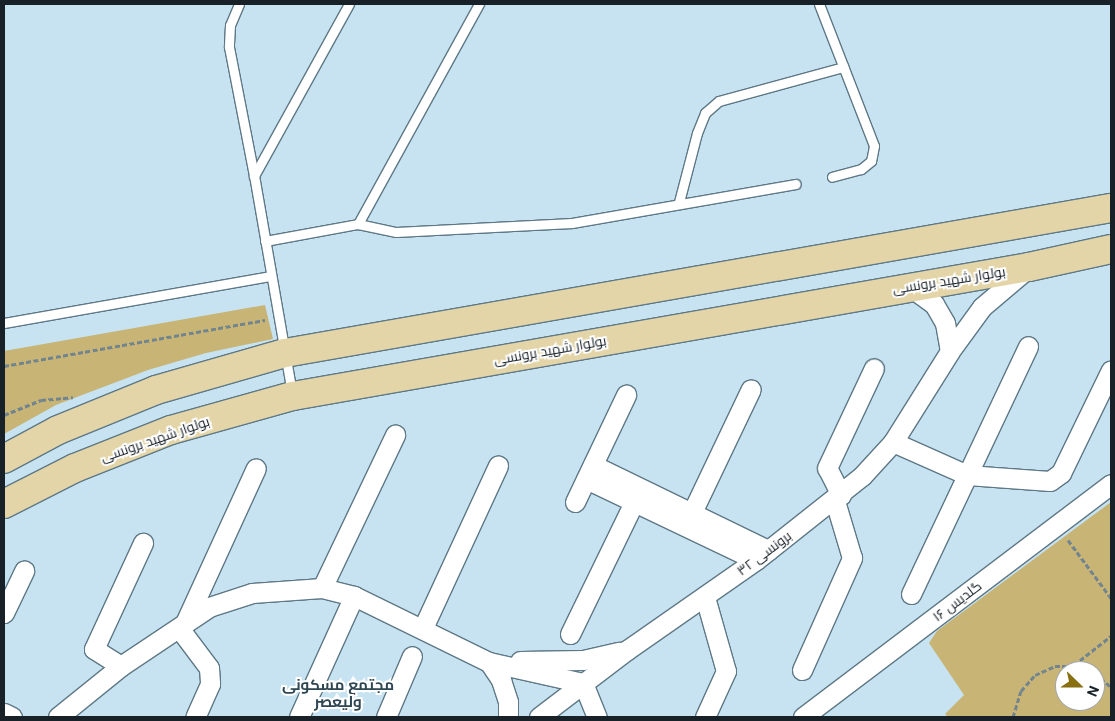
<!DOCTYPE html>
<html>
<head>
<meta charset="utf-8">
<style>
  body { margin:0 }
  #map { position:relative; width:1115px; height:721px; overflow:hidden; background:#c7e3f2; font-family:Roboto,Cairo,sans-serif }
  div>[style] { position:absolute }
  .green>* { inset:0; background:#c8b474 }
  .path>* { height:3px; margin-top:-1.5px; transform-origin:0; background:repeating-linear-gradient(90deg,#72858f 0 5px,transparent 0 7.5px) }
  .roads { filter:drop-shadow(1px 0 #5e7885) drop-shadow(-1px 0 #5e7885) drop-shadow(0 1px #5e7885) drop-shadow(0 -1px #5e7885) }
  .service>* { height:9px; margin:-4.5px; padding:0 4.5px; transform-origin:4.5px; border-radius:4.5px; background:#fff }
  .minor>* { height:19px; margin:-9.5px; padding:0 9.5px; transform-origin:9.5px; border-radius:9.5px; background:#fff }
  .primary>* { height:28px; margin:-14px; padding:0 14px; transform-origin:14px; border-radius:14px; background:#e3d5a8 }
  span { translate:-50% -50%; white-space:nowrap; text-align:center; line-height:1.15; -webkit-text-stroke:4px #fff; paint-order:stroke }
  .street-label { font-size:14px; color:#172127 }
  .neighbourhood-label { font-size:15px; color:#2f4753; font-weight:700 }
  .frame { position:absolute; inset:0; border:5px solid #172127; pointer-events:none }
  .north { position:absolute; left:1055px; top:661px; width:50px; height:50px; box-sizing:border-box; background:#fff; border:1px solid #a2a6a9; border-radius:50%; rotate:112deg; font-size:14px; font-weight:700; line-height:20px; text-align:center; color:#172127 }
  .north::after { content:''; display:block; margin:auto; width:18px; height:22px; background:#886f0f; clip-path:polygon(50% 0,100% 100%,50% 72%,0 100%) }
</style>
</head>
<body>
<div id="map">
  <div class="green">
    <i style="clip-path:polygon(265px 305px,273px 339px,206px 353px,148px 370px,56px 405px,4px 434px,4px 351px)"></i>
    <i style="clip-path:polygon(evenodd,1111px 502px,1111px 717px,948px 717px,945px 714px,964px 695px,929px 643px,937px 631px,1111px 502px,1065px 671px,1095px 671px,1095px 701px,1065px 701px,1065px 671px)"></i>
  </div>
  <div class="path">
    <i style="left:4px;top:366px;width:265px;rotate:-10deg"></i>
    <i style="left:4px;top:415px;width:40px;rotate:-22deg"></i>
    <i style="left:41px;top:400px;width:32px;rotate:-5deg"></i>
    <i style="left:1068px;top:540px;width:72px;rotate:53.4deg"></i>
    <i style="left:1074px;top:665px;width:47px;rotate:-38.1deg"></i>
    <i style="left:1095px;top:673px;width:21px;rotate:41deg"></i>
    <i style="left:1013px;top:717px;width:27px;rotate:-73deg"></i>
    <i style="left:1021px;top:691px;width:21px;rotate:-49deg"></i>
    <i style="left:1035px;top:675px;width:22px;rotate:-24deg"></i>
    <i style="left:1055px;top:666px;width:21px"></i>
    <i style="left:1076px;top:666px;width:15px;rotate:20deg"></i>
  </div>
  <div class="roads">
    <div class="service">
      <i style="left:239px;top:4px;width:23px;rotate:113deg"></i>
      <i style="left:230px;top:25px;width:22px;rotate:93deg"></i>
      <i style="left:229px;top:47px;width:131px;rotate:79deg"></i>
      <i style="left:819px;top:4px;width:152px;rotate:68.8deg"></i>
      <i style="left:874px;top:146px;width:15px;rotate:101deg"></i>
      <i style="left:871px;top:161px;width:13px;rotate:141deg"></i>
      <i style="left:861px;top:169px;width:30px;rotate:165deg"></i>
      <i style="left:679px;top:202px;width:71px;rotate:-75.4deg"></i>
      <i style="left:697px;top:133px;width:22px;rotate:-68deg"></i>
      <i style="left:705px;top:113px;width:18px;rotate:-41deg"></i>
      <i style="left:719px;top:101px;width:129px;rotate:-15.3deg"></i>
      <i style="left:358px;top:224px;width:39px;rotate:12deg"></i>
      <i style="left:396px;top:232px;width:176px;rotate:-2.9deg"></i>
      <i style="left:572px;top:223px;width:227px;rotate:-9.9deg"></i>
      <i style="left:265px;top:241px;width:95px;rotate:-10.4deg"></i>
      <i style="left:358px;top:224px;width:251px;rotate:-61.2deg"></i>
      <i style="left:4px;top:323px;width:271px;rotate:-10deg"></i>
      <i style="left:292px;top:393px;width:220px;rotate:-99.9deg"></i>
      <i style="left:254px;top:176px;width:196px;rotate:-61.1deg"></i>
    </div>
    <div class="minor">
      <i style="left:909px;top:286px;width:31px;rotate:36deg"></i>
      <i style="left:934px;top:304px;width:22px;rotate:60deg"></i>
      <i style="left:945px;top:323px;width:28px;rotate:80deg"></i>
      <i style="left:893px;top:442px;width:81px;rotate:24deg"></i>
      <i style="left:967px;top:475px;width:83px;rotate:4.1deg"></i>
      <i style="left:1050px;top:481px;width:14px;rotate:-36deg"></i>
      <i style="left:1061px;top:473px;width:114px;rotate:-64.1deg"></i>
      <i style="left:593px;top:465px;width:195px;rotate:25.9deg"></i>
      <i style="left:586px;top:479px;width:188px;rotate:25.5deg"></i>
      <i style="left:841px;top:495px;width:30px;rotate:-117deg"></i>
      <i style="left:827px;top:468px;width:110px;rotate:-64.8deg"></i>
      <i style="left:575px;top:502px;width:119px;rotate:-64.5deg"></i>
      <i style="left:687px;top:523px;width:148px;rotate:-64.5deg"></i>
      <i style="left:322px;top:588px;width:170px;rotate:-64.5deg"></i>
      <i style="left:911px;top:594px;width:274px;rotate:-64.7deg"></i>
      <i style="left:705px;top:597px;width:77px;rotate:74.2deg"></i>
      <i style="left:726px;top:671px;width:51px;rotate:114.5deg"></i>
      <i style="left:4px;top:613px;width:47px;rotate:-64.5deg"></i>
      <i style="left:185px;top:623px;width:170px;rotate:-65.4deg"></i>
      <i style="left:179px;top:628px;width:50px;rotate:53.1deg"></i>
      <i style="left:209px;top:668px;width:16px;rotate:86deg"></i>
      <i style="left:210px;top:684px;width:36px;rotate:114deg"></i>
      <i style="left:423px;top:628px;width:179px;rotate:-65.2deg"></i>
      <i style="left:570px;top:634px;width:158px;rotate:-64.1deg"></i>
      <i style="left:520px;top:661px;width:63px;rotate:-0.9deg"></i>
      <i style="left:583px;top:660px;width:37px;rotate:-13deg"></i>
      <i style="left:489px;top:662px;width:22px;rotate:56deg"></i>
      <i style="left:501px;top:680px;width:23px;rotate:72deg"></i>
      <i style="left:508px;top:702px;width:15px;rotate:90deg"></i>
      <i style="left:121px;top:666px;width:32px;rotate:-148deg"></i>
      <i style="left:94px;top:649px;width:117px;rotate:-65.2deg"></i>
      <i style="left:802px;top:670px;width:123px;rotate:-65.9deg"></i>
      <i style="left:852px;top:558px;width:59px;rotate:-106.6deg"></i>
      <i style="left:4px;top:713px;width:9px;rotate:27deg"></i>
      <i style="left:58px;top:717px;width:81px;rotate:-39deg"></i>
      <i style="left:121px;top:666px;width:106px;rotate:-33.8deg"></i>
      <i style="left:209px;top:607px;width:45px;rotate:-18deg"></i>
      <i style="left:252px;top:593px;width:70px;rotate:-4.1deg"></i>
      <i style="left:322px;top:588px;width:33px;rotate:14deg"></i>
      <i style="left:354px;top:596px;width:150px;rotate:26.1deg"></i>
      <i style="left:489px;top:662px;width:96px;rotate:12.6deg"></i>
      <i style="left:583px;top:683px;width:37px;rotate:68deg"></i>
      <i style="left:299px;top:717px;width:133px;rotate:-65.6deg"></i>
      <i style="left:386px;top:717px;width:66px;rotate:-66.9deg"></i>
      <i style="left:539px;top:717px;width:111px;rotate:-37.3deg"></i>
      <i style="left:627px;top:650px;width:157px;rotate:-34.9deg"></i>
      <i style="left:756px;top:560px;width:135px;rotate:-38.4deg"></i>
      <i style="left:862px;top:476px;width:46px;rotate:-47.6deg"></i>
      <i style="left:893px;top:442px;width:107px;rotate:-57.9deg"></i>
      <i style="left:950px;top:351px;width:54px;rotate:-54deg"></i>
      <i style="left:982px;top:307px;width:60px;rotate:-40.3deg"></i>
      <i style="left:803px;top:717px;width:386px;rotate:-37.1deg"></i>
    </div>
    <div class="primary">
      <i style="left:4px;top:459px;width:61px;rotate:-28.2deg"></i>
      <i style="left:58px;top:430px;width:106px;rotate:-22.2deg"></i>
      <i style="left:156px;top:390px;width:134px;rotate:-16deg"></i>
      <i style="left:285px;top:353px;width:839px;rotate:-9.96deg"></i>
      <i style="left:4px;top:504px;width:80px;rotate:-26.9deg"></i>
      <i style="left:75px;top:468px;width:103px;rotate:-21.6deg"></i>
      <i style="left:171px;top:430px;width:127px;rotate:-15.6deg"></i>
      <i style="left:293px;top:396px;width:747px;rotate:-9.94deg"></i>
      <i style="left:1029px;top:267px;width:84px;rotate:-12.4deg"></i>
    </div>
  </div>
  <div class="street-label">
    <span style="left:949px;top:280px;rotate:-9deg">بولوار شهید برونسی</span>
    <span style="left:550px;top:350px;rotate:-10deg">بولوار شهید برونسی</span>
    <span style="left:155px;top:439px;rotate:-19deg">بولوار شهید برونسی</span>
    <span style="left:764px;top:553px;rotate:-37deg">برونسی ۳۲</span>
    <span style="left:957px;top:601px;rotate:-37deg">گلدیس ۱۶</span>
  </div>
  <div class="neighbourhood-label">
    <span style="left:338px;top:694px">مجتمع مسکونی<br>ولیعصر</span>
  </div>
  <div class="frame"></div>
  <div class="north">N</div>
</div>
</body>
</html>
